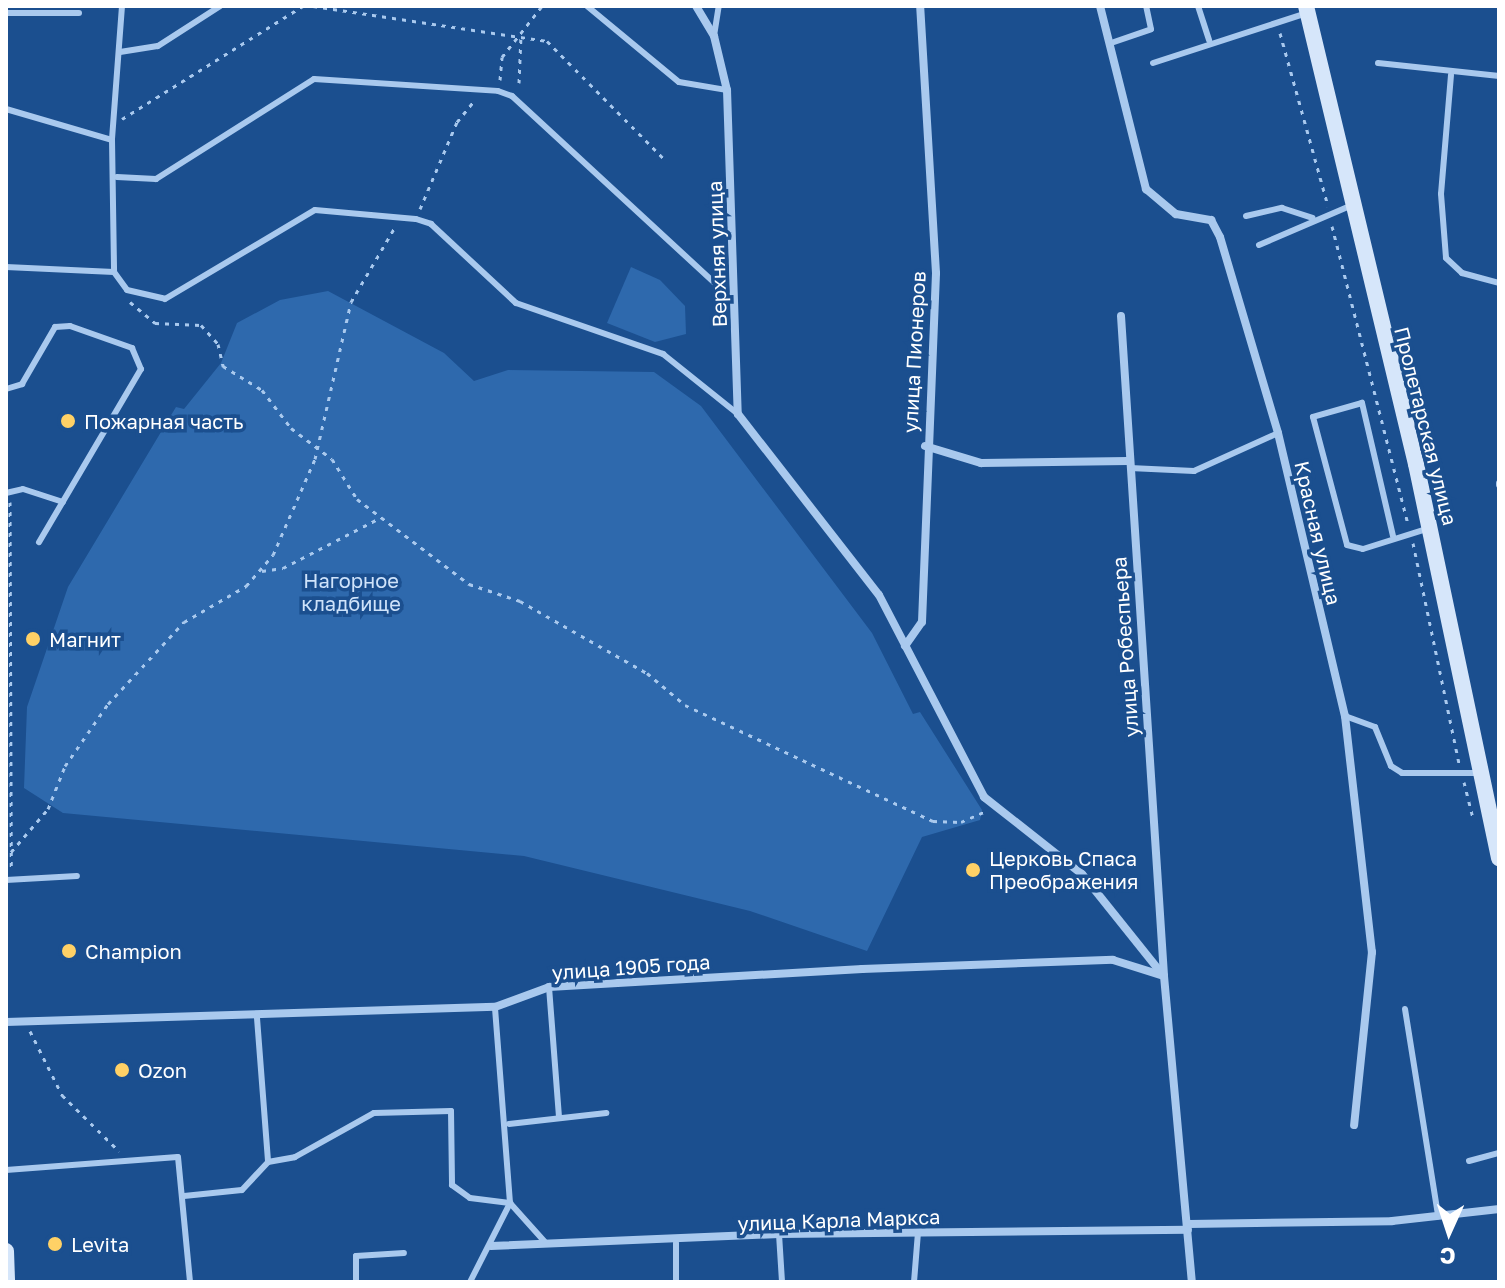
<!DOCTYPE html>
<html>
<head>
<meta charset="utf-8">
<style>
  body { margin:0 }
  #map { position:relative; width:1505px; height:1288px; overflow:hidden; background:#1b4f8f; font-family:"Golos Text",sans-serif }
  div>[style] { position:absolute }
  .green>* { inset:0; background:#2e69ad }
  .path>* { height:3px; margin-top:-1.5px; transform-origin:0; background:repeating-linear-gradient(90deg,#a9c9ee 0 4px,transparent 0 10px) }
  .lane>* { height:6px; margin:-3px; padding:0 3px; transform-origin:3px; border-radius:3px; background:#a9c9ee }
  .street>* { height:8px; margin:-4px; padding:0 4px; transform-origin:4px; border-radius:4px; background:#a9c9ee }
  .secondary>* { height:16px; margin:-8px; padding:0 8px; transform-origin:8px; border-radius:8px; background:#d6e6fa }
  .dots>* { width:22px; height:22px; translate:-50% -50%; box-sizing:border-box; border:4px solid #1b4f8f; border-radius:50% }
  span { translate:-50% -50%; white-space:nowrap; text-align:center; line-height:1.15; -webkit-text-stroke:7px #1b4f8f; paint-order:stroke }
  .street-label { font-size:20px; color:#fff }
  .poi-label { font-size:20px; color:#fff }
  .left { translate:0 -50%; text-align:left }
  .park-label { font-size:20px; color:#cfe3fa }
  .frame { position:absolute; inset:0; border:8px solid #fff; pointer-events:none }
  .north { position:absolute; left:1409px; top:1192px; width:80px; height:80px; -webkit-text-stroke:6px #1b4f8f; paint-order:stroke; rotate:183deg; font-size:22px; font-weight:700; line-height:32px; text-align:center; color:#fff }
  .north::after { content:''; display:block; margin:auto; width:28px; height:36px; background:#fff; clip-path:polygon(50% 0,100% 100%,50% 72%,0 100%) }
</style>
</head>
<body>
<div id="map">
  <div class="green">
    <i style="clip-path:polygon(631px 267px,660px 280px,685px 306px,686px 334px,655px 342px,607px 323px)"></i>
    <i style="clip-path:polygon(328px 291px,444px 353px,474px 381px,508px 370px,654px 372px,701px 406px,872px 633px,913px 714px,920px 712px,982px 810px,980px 820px,922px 837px,867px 951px,750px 911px,524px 856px,63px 813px,24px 788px,27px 707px,68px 587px,176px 407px,184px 409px,221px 363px,237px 323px,280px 300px)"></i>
  </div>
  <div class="path">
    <i style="left:313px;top:6px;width:237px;rotate:8.5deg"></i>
    <i style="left:547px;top:41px;width:168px;rotate:45.2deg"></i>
    <i style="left:1280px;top:33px;width:180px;rotate:74.5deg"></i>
    <i style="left:500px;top:80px;width:23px;rotate:-85deg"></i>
    <i style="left:502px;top:57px;width:65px;rotate:-51.9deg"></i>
    <i style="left:519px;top:83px;width:47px;rotate:-87.6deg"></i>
    <i style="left:122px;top:119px;width:213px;rotate:-32deg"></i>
    <i style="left:420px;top:209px;width:95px;rotate:-67deg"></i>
    <i style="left:457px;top:122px;width:28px;rotate:-51deg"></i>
    <i style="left:1332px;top:226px;width:308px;rotate:75.7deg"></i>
    <i style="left:130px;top:302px;width:33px;rotate:40deg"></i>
    <i style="left:155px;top:323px;width:46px;rotate:2.5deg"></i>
    <i style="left:201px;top:325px;width:25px;rotate:48deg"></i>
    <i style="left:218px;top:344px;width:23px;rotate:77deg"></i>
    <i style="left:223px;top:366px;width:46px;rotate:31.6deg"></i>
    <i style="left:262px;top:390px;width:48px;rotate:52.7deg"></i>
    <i style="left:291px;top:428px;width:51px;rotate:37.1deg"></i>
    <i style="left:332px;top:459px;width:47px;rotate:58deg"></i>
    <i style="left:357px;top:499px;width:141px;rotate:37.2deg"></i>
    <i style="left:469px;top:584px;width:54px;rotate:18.4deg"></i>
    <i style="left:520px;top:601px;width:146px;rotate:29.6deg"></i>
    <i style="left:647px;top:673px;width:50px;rotate:40.1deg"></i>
    <i style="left:685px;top:705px;width:274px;rotate:25.1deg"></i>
    <i style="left:933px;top:821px;width:28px;rotate:2deg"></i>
    <i style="left:961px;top:822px;width:27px;rotate:-24deg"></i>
    <i style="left:10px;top:502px;width:368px;rotate:89.8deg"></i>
    <i style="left:1413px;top:543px;width:225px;rotate:78.2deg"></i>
    <i style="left:262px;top:571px;width:21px;rotate:-8deg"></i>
    <i style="left:283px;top:568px;width:107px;rotate:-27.3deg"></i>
    <i style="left:1464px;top:782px;width:36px;rotate:76deg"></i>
    <i style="left:11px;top:852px;width:57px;rotate:-49.3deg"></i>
    <i style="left:48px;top:809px;width:46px;rotate:-68.4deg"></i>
    <i style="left:65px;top:766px;width:75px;rotate:-55.3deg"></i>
    <i style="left:108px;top:704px;width:112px;rotate:-47.2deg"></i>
    <i style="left:184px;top:622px;width:72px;rotate:-30.1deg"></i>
    <i style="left:246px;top:586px;width:41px;rotate:-48.9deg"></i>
    <i style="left:273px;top:555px;width:105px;rotate:-66.4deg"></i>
    <i style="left:315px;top:459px;width:161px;rotate:-77.1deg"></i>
    <i style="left:351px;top:302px;width:87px;rotate:-59.6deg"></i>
    <i style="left:30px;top:1031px;width:72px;rotate:63.4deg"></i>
    <i style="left:62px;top:1095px;width:80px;rotate:44.5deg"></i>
  </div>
  <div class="lane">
    <i style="left:122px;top:6px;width:134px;rotate:94.3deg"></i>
    <i style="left:112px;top:140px;width:132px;rotate:89.1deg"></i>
    <i style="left:114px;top:272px;width:22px;rotate:54deg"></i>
    <i style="left:127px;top:290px;width:39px;rotate:13deg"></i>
    <i style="left:165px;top:299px;width:174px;rotate:-30.7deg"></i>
    <i style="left:315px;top:210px;width:101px;rotate:5.1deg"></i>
    <i style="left:416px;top:219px;width:16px;rotate:18deg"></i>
    <i style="left:431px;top:224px;width:116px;rotate:42.9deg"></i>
    <i style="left:516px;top:303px;width:156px;rotate:19.1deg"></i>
    <i style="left:663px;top:354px;width:96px;rotate:38.7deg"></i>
    <i style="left:587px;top:6px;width:119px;rotate:39.6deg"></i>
    <i style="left:679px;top:82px;width:49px;rotate:9.5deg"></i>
    <i style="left:1198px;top:6px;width:36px;rotate:72deg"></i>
    <i style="left:6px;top:13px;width:73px"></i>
    <i style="left:714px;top:36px;width:30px;rotate:-81deg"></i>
    <i style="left:1114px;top:42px;width:39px;rotate:-19deg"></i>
    <i style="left:1151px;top:29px;width:24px;rotate:-102deg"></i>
    <i style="left:120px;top:52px;width:38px;rotate:-9deg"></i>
    <i style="left:158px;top:46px;width:74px;rotate:-32.8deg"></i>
    <i style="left:1153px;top:63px;width:159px;rotate:-18deg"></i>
    <i style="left:1378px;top:63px;width:122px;rotate:6.1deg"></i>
    <i style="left:1451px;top:75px;width:119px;rotate:94.8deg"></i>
    <i style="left:1441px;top:194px;width:64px;rotate:85.5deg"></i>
    <i style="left:1446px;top:258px;width:22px;rotate:43deg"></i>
    <i style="left:1462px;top:273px;width:38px;rotate:15deg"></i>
    <i style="left:6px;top:109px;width:110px;rotate:16.3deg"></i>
    <i style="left:117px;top:177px;width:39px;rotate:3deg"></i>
    <i style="left:156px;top:179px;width:187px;rotate:-32.3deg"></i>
    <i style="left:314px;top:79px;width:184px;rotate:3.7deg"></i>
    <i style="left:498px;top:91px;width:15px;rotate:20deg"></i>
    <i style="left:512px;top:96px;width:298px;rotate:42.7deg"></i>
    <i style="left:1246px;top:216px;width:37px;rotate:-13deg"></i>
    <i style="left:1282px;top:208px;width:32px;rotate:18deg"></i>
    <i style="left:1259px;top:245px;width:99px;rotate:-23.2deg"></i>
    <i style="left:6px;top:267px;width:108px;rotate:2.7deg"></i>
    <i style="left:6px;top:389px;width:17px;rotate:-17deg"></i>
    <i style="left:22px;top:384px;width:66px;rotate:-59.9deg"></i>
    <i style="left:55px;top:327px;width:15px;rotate:-4deg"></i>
    <i style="left:70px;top:326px;width:66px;rotate:19.5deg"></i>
    <i style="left:132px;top:348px;width:23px;rotate:67deg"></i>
    <i style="left:141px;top:369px;width:201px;rotate:120.5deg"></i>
    <i style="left:1130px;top:468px;width:64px;rotate:2.7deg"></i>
    <i style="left:1194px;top:471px;width:92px;rotate:-24.3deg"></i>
    <i style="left:1499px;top:483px;width:2px;rotate:90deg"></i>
    <i style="left:6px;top:493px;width:17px;rotate:-13deg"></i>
    <i style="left:23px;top:489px;width:42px;rotate:18deg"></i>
    <i style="left:1393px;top:536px;width:137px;rotate:-103.1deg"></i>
    <i style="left:1362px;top:403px;width:51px;rotate:164.1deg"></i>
    <i style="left:1313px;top:417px;width:132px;rotate:75.1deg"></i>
    <i style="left:1347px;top:545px;width:16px;rotate:14deg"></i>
    <i style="left:1363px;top:549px;width:67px;rotate:-17.4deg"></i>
    <i style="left:1345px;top:716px;width:32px;rotate:20deg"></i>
    <i style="left:1375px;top:727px;width:42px;rotate:67.7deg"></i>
    <i style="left:1391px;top:766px;width:13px;rotate:32deg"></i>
    <i style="left:1402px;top:773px;width:78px"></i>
    <i style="left:6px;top:880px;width:71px;rotate:-3.2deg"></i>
    <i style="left:549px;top:987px;width:131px;rotate:85.6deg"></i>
    <i style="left:1405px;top:1009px;width:210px;rotate:80.9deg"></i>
    <i style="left:257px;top:1018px;width:144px;rotate:85.6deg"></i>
    <i style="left:509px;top:1124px;width:98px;rotate:-6.5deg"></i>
    <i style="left:1469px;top:1161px;width:31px;rotate:-15deg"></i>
    <i style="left:6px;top:1170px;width:172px;rotate:-4.3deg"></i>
    <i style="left:178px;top:1157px;width:126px;rotate:84.5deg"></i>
    <i style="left:184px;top:1196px;width:58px;rotate:-5.9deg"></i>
    <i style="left:242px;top:1190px;width:38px;rotate:-47deg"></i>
    <i style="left:268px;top:1162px;width:27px;rotate:-10deg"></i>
    <i style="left:295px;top:1157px;width:90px;rotate:-29.1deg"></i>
    <i style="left:374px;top:1113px;width:77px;rotate:-1.5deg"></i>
    <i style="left:451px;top:1111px;width:74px;rotate:89.2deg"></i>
    <i style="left:452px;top:1185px;width:22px;rotate:36deg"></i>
    <i style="left:470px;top:1198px;width:40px;rotate:7.1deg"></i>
    <i style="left:510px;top:1203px;width:52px;rotate:48.1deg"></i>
    <i style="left:779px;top:1234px;width:48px;rotate:86.4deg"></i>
    <i style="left:676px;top:1243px;width:39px;rotate:90deg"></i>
    <i style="left:356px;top:1282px;width:26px;rotate:-90deg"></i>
    <i style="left:356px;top:1256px;width:48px;rotate:-3.6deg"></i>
    <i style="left:470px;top:1282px;width:89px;rotate:-63.1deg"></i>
    <i style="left:510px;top:1203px;width:197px;rotate:-94.4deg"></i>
    <i style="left:914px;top:1282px;width:50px;rotate:-85.4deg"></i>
  </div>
  <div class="street">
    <i style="left:696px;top:6px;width:35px;rotate:59deg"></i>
    <i style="left:714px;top:36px;width:56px;rotate:76.5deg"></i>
    <i style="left:727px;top:90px;width:324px;rotate:88.1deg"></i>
    <i style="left:738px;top:414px;width:229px;rotate:52.1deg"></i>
    <i style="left:879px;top:595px;width:228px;rotate:62.5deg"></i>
    <i style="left:984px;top:797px;width:125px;rotate:38.2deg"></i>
    <i style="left:1082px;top:874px;width:129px;rotate:51.3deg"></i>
    <i style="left:1100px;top:6px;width:189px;rotate:75.9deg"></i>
    <i style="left:1146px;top:189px;width:39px;rotate:40deg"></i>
    <i style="left:1176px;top:214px;width:36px;rotate:10deg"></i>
    <i style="left:1211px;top:220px;width:19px;rotate:62deg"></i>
    <i style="left:1220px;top:237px;width:204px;rotate:73.5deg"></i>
    <i style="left:1278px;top:433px;width:291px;rotate:76.7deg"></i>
    <i style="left:1345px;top:716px;width:238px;rotate:83.5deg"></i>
    <i style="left:1372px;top:952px;width:174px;rotate:95.9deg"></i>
    <i style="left:1121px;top:316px;width:661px;rotate:86.27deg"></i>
    <i style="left:1164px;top:976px;width:307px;rotate:84.8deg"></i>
    <i style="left:925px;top:446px;width:59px;rotate:16.9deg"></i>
    <i style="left:981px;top:463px;width:147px;rotate:-0.8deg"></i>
    <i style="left:905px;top:646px;width:29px;rotate:-55deg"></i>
    <i style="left:922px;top:622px;width:349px;rotate:-87.7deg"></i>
    <i style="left:936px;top:273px;width:267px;rotate:-93.4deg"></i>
    <i style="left:6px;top:1022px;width:489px;rotate:-1.8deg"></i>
    <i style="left:495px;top:1007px;width:58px;rotate:-20.3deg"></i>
    <i style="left:549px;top:987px;width:314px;rotate:-3.3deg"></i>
    <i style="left:862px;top:969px;width:251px;rotate:-2.1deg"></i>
    <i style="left:1113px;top:960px;width:53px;rotate:17.4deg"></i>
    <i style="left:1189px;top:1224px;width:203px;rotate:-0.8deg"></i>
    <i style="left:1392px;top:1221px;width:108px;rotate:-6.4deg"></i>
    <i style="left:491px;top:1246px;width:288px;rotate:-2.4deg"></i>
    <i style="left:779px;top:1234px;width:409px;rotate:-0.6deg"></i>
  </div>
  <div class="secondary">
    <i style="left:1306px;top:6px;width:471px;rotate:76.5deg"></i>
    <i style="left:1416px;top:464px;width:403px;rotate:78.1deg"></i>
    <i style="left:6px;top:1251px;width:31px;rotate:88deg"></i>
  </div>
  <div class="dots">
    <i style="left:68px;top:421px;background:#ffd166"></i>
    <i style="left:33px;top:639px;background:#ffd166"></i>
    <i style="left:973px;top:870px;background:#ffd166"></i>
    <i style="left:69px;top:951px;background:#ffd166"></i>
    <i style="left:122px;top:1070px;background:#ffd166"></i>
    <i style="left:55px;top:1244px;background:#ffd166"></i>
  </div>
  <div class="street-label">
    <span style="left:717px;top:254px;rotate:-92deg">Верхняя улица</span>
    <span style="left:914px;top:352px;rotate:-87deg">улица Пионеров</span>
    <span style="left:1426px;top:426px;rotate:76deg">Пролетарская улица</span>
    <span style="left:1318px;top:533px;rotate:77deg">Красная улица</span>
    <span style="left:1125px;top:647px;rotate:-94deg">улица Робеспьера</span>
    <span style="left:631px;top:967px;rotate:-4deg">улица 1905 года</span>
    <span style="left:839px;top:1220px;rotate:-2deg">улица Карла Маркса</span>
  </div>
  <div class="poi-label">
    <span class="left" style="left:84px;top:421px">Пожарная часть</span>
    <span class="left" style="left:49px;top:639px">Магнит</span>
    <span class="left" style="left:989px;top:870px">Церковь Спаса<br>Преображения</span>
    <span class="left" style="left:85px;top:951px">Champion</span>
    <span class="left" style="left:138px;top:1070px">Ozon</span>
    <span class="left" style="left:71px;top:1244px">Levita</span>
  </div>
  <div class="park-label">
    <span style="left:351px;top:592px">Нагорное<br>кладбище</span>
  </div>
  <div class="frame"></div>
  <div class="north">С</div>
</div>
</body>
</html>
